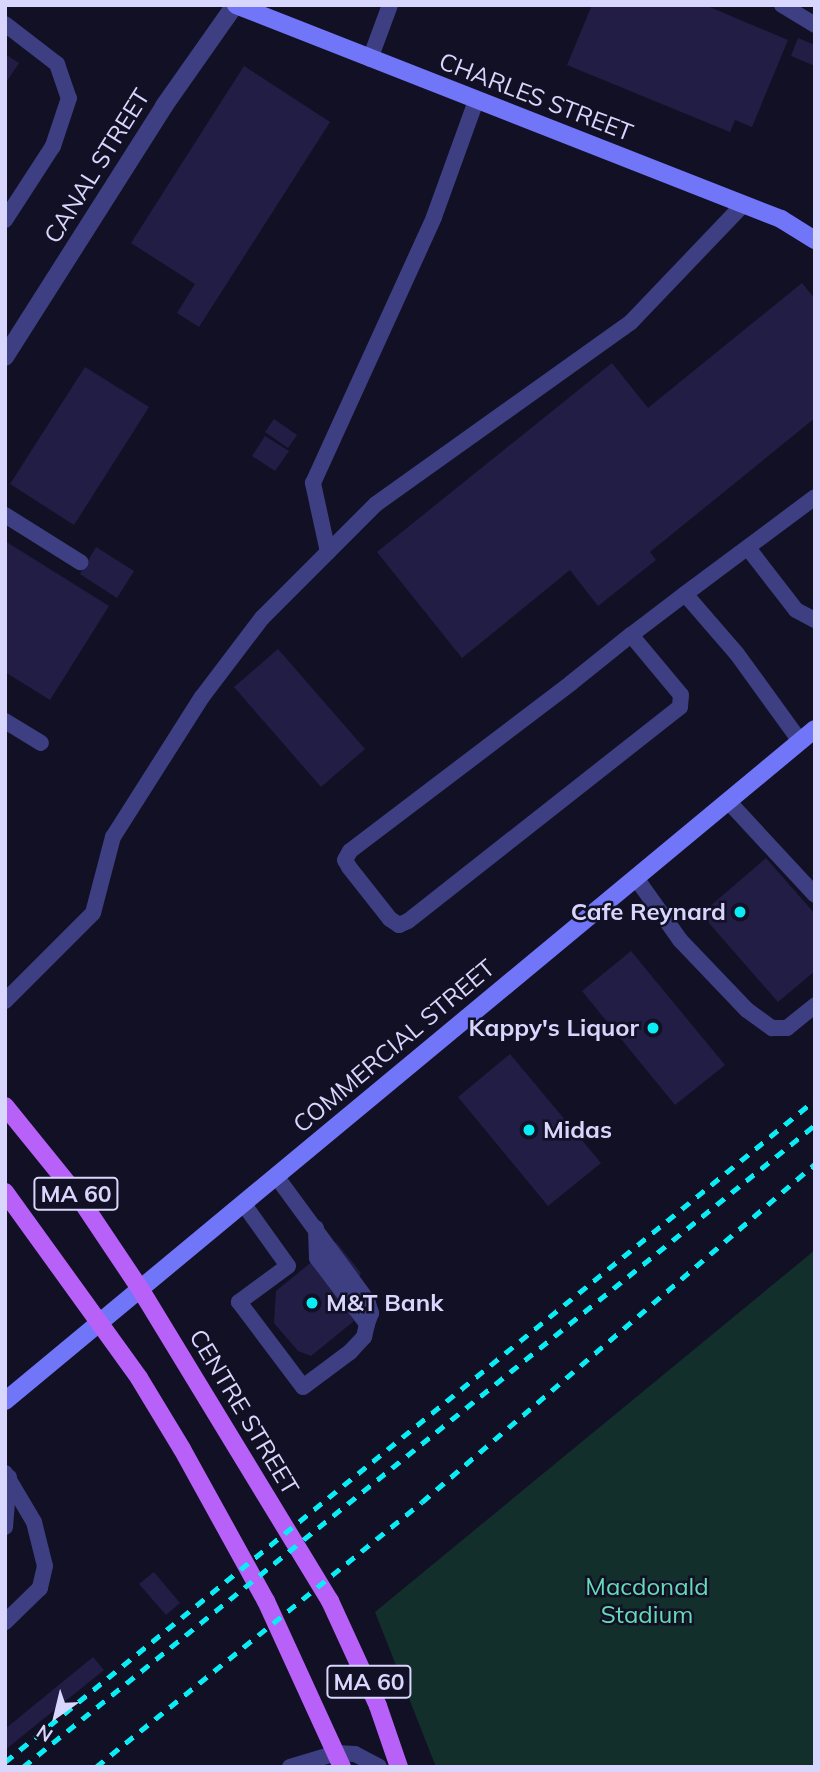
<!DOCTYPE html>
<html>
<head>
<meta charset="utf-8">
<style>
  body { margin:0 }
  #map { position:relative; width:820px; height:1772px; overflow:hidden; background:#121025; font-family:Mulish,sans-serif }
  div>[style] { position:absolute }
  .green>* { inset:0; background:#132f2c }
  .building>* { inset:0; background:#221d45 }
  .service>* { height:16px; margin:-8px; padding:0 8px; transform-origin:8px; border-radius:8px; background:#3d3f82 }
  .tertiary>* { height:18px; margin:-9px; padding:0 9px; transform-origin:9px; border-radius:9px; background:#3d3f82 }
  .secondary>* { height:18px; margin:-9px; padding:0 9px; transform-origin:9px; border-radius:9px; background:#7176f9 }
  .primary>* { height:18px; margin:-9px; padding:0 9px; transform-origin:9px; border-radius:9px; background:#b761f9 }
  .rail>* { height:5px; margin-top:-2.5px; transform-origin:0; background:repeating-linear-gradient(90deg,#0aedf5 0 10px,transparent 0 19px) }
  .dots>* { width:19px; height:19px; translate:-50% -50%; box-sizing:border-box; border:4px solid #121025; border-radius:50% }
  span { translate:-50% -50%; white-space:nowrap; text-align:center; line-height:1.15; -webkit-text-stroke:5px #121025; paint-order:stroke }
  .shield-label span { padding:2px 5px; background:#121025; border:2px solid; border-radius:5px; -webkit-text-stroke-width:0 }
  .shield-label { font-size:23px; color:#d8d6fd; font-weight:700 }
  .street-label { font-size:24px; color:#d8d6fd }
  .poi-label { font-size:24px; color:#d8d6fd; font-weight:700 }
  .right { translate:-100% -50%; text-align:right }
  .left { translate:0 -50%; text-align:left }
  .park-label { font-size:24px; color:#64dbb6 }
  .frame { position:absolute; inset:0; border:7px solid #d8d6fd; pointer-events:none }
  .north { position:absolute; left:21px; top:1681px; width:70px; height:70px; -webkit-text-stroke:5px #121025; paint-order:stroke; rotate:214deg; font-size:19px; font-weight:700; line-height:28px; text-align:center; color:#d8d6fd }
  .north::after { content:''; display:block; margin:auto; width:24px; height:32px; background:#d8d6fd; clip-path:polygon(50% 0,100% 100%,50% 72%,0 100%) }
</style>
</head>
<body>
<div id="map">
  <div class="green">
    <i style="clip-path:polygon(815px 1250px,815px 1767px,436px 1767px,375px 1612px)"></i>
  </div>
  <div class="building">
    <i style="clip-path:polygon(592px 5px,705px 5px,788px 40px,752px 127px,735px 120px,730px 132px,567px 65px)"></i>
    <i style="clip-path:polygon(798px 38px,815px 45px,815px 66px,791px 56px)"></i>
    <i style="clip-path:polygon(5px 54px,19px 63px,5px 84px)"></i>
    <i style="clip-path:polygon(244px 66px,330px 122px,199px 327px,177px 313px,195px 284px,131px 243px)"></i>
    <i style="clip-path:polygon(802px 283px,815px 299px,815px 418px,650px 552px,656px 560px,598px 606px,570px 570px,462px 658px,377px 552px,612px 363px,648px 408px)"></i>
    <i style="clip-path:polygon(85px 367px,149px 407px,74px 525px,10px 484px)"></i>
    <i style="clip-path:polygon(274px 419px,297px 435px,288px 448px,265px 432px)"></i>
    <i style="clip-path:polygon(265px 436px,289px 451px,275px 471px,252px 456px)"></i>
    <i style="clip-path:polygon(5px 541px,109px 606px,50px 700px,5px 672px)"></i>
    <i style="clip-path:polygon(96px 547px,134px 571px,117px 598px,80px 574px)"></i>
    <i style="clip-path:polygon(278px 649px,365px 749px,321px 787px,234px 687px)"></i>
    <i style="clip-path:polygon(766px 858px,815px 914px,815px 971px,778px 1002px,701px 914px)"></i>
    <i style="clip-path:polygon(631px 951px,725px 1065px,675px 1105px,582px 991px)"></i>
    <i style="clip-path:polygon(510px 1054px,601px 1163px,548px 1206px,458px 1097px)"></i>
    <i style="clip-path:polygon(336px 1242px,361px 1273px,344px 1305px,354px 1321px,311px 1356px,298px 1351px,274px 1323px,276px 1291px)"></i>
    <i style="clip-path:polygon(154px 1572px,180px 1603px,166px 1615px,139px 1584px)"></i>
    <i style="clip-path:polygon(93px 1657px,104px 1670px,5px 1750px,5px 1729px)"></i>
  </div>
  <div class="service">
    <i style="left:782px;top:5px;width:39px;rotate:31deg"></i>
    <i style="left:5px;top:24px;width:66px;rotate:37.6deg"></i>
    <i style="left:57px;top:64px;width:36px;rotate:71deg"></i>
    <i style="left:69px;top:98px;width:51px;rotate:108.4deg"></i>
    <i style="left:53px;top:146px;width:88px;rotate:123deg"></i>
    <i style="left:370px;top:59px;width:58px;rotate:-69.7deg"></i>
    <i style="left:5px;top:515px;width:89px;rotate:32.1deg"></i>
    <i style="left:748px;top:548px;width:78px;rotate:52.3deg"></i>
    <i style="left:796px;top:610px;width:21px;rotate:28deg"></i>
    <i style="left:328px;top:552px;width:71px;rotate:-102.3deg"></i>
    <i style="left:313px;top:483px;width:292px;rotate:-65.5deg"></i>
    <i style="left:434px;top:217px;width:123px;rotate:-70.1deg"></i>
    <i style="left:631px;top:635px;width:78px;rotate:50.2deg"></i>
    <i style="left:681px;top:695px;width:12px;rotate:95deg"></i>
    <i style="left:680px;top:707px;width:346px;rotate:141.8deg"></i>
    <i style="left:408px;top:921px;width:10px;rotate:156deg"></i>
    <i style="left:399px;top:925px;width:11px;rotate:-146deg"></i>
    <i style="left:390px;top:919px;width:66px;rotate:-128.3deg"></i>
    <i style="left:349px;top:867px;width:8px;rotate:-120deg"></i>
    <i style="left:345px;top:860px;width:10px;rotate:-61deg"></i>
    <i style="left:350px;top:851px;width:278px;rotate:-37.2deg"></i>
    <i style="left:571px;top:683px;width:77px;rotate:-38.7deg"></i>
    <i style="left:631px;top:635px;width:68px;rotate:-37.2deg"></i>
    <i style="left:5px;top:721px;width:42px;rotate:31.4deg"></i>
    <i style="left:800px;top:741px;width:107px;rotate:-125.9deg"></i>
    <i style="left:737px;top:654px;width:79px;rotate:-130.9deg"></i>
    <i style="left:685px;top:594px;width:162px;rotate:-36.7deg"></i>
    <i style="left:728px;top:801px;width:128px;rotate:47.2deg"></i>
    <i style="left:636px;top:878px;width:76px;rotate:54.6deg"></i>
    <i style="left:680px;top:940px;width:97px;rotate:46.3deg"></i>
    <i style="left:747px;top:1010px;width:31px;rotate:36deg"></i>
    <i style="left:772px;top:1028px;width:15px"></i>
    <i style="left:787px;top:1028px;width:36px;rotate:-39deg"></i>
    <i style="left:5px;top:1001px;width:124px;rotate:-45deg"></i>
    <i style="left:93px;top:913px;width:79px;rotate:-75.3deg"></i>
    <i style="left:113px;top:837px;width:166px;rotate:-57.6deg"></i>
    <i style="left:202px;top:697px;width:99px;rotate:-52.8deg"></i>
    <i style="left:262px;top:618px;width:161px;rotate:-45deg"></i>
    <i style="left:376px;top:504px;width:313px;rotate:-35.5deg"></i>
    <i style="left:631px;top:322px;width:162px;rotate:-46.3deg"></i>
    <i style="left:276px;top:1176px;width:154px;rotate:53.7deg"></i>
    <i style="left:367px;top:1300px;width:14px;rotate:73deg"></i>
    <i style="left:371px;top:1313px;width:12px;rotate:110deg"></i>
    <i style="left:243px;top:1203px;width:77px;rotate:54.5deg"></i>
    <i style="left:288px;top:1266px;width:61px;rotate:143.7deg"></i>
    <i style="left:239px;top:1302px;width:106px;rotate:53deg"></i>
    <i style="left:303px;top:1387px;width:59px;rotate:-36.7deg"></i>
    <i style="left:350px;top:1352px;width:21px;rotate:-47deg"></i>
    <i style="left:364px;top:1337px;width:13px;rotate:-77deg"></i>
    <i style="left:367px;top:1324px;width:83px;rotate:-127.1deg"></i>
    <i style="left:317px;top:1258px;width:30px;rotate:-92deg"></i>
    <i style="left:5px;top:1473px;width:57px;rotate:59.4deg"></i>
    <i style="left:34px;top:1522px;width:45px;rotate:76deg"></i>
    <i style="left:45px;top:1566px;width:23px;rotate:103deg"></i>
    <i style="left:40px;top:1588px;width:49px;rotate:135.8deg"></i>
    <i style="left:5px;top:1527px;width:50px;rotate:-85.4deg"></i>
    <i style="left:290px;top:1767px;width:48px;rotate:-16.9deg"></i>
    <i style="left:336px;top:1753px;width:19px;rotate:3deg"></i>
    <i style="left:355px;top:1754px;width:27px;rotate:28deg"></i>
  </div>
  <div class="tertiary">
    <i style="left:5px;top:357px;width:297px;rotate:-57.6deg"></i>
    <i style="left:164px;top:106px;width:123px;rotate:-54.9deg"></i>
  </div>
  <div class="secondary">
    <i style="left:236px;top:5px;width:586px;rotate:21.44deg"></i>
    <i style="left:781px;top:219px;width:40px;rotate:32deg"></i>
    <i style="left:5px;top:1401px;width:1052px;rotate:-39.68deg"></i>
  </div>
  <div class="primary">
    <i style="left:5px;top:1106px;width:116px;rotate:51deg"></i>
    <i style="left:78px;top:1196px;width:110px;rotate:56.2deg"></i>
    <i style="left:139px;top:1287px;width:368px;rotate:58.7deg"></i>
    <i style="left:330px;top:1601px;width:115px;rotate:65.4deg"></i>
    <i style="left:378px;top:1706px;width:65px;rotate:71deg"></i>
    <i style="left:5px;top:1192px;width:229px;rotate:54.2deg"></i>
    <i style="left:139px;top:1378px;width:83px;rotate:58.8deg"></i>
    <i style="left:182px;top:1449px;width:174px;rotate:61.1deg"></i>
    <i style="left:266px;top:1601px;width:183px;rotate:65.4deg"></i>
  </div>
  <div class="rail">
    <i style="left:5px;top:1762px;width:1046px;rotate:-39.26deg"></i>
    <i style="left:23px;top:1767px;width:1020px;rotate:-39.03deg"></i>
    <i style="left:96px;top:1767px;width:420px;rotate:-39.1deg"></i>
    <i style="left:422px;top:1502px;width:518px;rotate:-40.7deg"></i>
  </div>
  <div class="dots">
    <i style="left:740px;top:912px;background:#0aedf5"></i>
    <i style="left:653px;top:1028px;background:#0aedf5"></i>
    <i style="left:529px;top:1130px;background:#0aedf5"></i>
    <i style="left:312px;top:1303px;background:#0aedf5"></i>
  </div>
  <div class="shield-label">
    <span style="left:76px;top:1194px">MA 60</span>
    <span style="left:369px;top:1682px">MA 60</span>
  </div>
  <div class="street-label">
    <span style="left:536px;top:97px;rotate:21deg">CHARLES STREET</span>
    <span style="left:97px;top:166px;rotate:-58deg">CANAL STREET</span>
    <span style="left:394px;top:1046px;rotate:-40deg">COMMERCIAL STREET</span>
    <span style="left:244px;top:1412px;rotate:59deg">CENTRE STREET</span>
  </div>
  <div class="poi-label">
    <span class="right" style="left:726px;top:912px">Cafe Reynard</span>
    <span class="right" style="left:639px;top:1028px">Kappy's Liquor</span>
    <span class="left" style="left:543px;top:1130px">Midas</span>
    <span class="left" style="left:326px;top:1303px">M&amp;T Bank</span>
  </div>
  <div class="park-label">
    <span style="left:647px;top:1601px">Macdonald<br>Stadium</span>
  </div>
  <div class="frame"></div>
  <div class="north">N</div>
</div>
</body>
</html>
